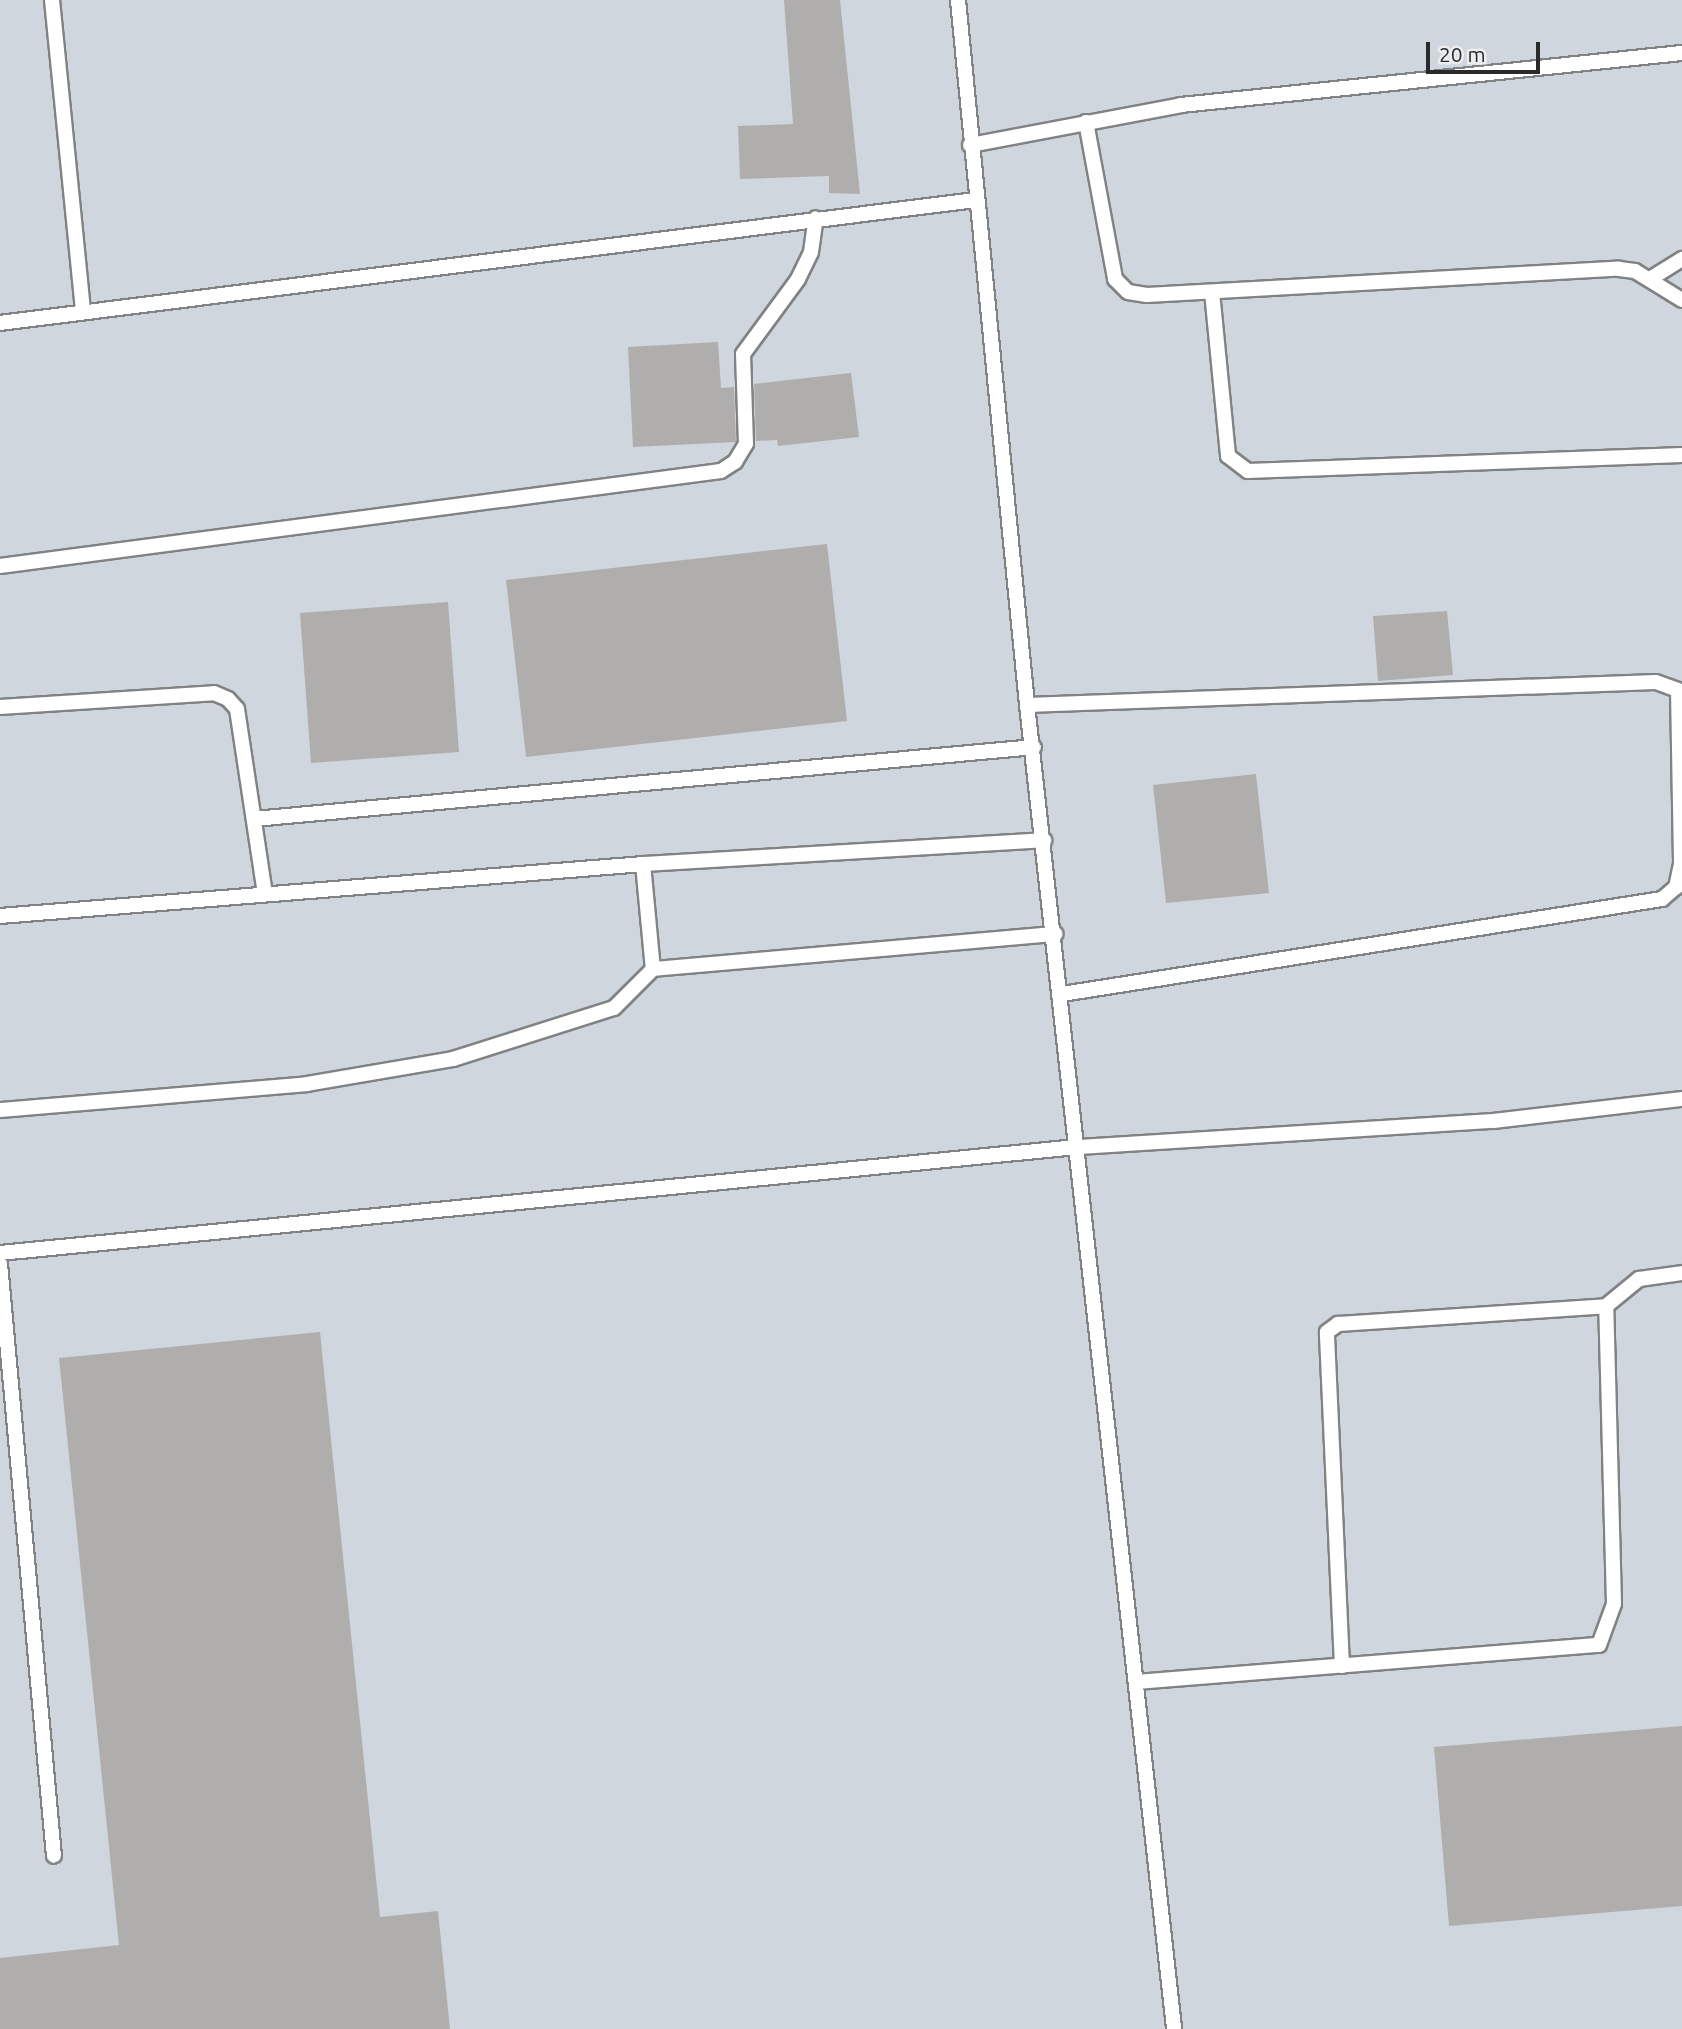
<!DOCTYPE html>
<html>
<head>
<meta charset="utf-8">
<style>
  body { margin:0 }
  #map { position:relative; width:1682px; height:2029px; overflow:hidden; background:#e0e1e2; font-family:Ubuntu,sans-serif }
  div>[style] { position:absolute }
  .built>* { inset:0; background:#d0d6dd }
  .building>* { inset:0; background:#afaeac }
  .roads { filter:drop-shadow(2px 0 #808283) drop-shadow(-2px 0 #808283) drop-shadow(0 2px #808283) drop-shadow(0 -2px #808283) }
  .lane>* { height:14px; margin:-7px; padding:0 7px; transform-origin:7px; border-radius:7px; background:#fff }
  span { translate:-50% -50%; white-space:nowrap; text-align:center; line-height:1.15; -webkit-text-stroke:6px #edeef0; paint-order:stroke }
  .scale { position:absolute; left:1426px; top:42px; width:114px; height:32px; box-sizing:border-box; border:4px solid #292a2a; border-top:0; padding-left:9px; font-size:21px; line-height:24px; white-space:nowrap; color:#292a2a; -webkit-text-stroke:5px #edeef0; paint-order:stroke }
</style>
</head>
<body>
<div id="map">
  <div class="built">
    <i style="clip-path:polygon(0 0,1682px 0,1682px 2029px,0 2029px)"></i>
  </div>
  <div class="building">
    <i style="clip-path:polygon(784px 0,840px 0,860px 194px,829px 193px,829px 176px,740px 179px,738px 126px,793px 124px)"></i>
    <i style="clip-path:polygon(718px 342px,721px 388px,734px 387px,736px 442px,633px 447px,628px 347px)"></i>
    <i style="clip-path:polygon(851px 373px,859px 437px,778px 446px,777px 440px,756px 441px,754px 384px)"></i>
    <i style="clip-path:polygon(827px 544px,847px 721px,526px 757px,506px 580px)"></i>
    <i style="clip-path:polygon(448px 602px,459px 752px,311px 763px,300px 613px)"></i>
    <i style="clip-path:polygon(1447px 611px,1453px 675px,1378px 681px,1373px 616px)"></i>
    <i style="clip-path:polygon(1256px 774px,1269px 893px,1166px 903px,1153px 785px)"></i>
    <i style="clip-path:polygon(320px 1332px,380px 1917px,438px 1911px,450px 2029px,0 2029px,0 1958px,119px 1945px,59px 1358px)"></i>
    <i style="clip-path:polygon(1682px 1726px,1682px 1906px,1449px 1926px,1434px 1747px)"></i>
  </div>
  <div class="roads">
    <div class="lane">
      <i style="left:52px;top:0;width:312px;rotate:84.3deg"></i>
      <i style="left:958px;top:0;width:708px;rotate:84.41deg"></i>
      <i style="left:1027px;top:705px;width:1332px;rotate:83.66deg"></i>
      <i style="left:1086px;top:122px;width:160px;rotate:79.5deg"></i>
      <i style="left:1115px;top:279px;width:18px;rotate:45deg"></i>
      <i style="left:1128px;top:292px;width:19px;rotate:9deg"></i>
      <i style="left:1147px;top:295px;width:473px;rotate:-3.2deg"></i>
      <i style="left:1619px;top:269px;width:16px;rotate:7deg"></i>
      <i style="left:1635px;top:271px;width:55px;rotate:31.7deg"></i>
      <i style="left:970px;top:145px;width:215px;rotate:-10.7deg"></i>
      <i style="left:1181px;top:105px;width:504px;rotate:-5.93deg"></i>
      <i style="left:1650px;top:279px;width:38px;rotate:-32deg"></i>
      <i style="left:1212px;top:292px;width:165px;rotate:84.4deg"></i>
      <i style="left:1228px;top:456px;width:25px;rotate:37deg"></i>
      <i style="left:1248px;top:471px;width:434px;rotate:-2.1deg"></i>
      <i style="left:0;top:323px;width:983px;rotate:-7.19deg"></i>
      <i style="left:0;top:566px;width:727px;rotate:-7.51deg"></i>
      <i style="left:721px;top:471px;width:17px;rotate:-33deg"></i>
      <i style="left:735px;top:462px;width:21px;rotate:-59deg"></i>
      <i style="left:746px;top:444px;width:90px;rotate:-91.9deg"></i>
      <i style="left:743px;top:354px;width:93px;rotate:-53.7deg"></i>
      <i style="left:798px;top:279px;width:30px;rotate:-64deg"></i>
      <i style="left:811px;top:252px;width:34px;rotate:-82deg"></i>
      <i style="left:1027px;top:705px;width:629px;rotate:-2.09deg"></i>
      <i style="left:1656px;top:682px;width:23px;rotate:20deg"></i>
      <i style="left:1678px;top:690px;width:174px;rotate:89deg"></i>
      <i style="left:1681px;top:864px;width:24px;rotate:102deg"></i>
      <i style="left:1676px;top:887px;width:18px;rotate:139deg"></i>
      <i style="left:1662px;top:899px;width:607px;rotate:171deg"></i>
      <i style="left:0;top:707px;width:214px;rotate:-3.7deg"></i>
      <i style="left:214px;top:693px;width:15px;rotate:23deg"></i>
      <i style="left:228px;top:699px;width:13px;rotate:48deg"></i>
      <i style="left:237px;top:709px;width:187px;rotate:81.4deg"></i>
      <i style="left:254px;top:819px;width:783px;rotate:-5.27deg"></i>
      <i style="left:643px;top:864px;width:105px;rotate:84.6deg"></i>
      <i style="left:0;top:916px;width:645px;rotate:-4.62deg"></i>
      <i style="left:643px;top:864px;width:402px;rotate:-3.4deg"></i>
      <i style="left:0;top:1110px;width:308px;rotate:-4.8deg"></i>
      <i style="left:307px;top:1084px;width:148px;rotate:-9.7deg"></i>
      <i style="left:453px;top:1059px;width:169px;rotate:-17.6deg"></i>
      <i style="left:614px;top:1008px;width:55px;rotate:-45deg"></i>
      <i style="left:653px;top:969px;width:404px;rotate:-5deg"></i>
      <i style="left:0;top:1253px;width:1083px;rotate:-5.62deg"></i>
      <i style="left:1078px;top:1147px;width:417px;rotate:-3.6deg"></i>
      <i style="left:1494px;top:1121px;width:189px;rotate:-6.7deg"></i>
      <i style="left:0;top:1264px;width:594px;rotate:84.79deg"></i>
      <i style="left:1342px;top:1666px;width:334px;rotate:-92.6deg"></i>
      <i style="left:1327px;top:1332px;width:14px;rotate:-36deg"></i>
      <i style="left:1338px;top:1324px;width:269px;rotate:-3.8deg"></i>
      <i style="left:1137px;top:1682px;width:463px;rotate:-4.6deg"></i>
      <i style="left:1599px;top:1645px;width:44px;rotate:-69.9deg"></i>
      <i style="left:1614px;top:1604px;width:298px;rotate:-91.5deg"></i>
      <i style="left:1606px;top:1306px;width:43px;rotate:-39.3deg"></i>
      <i style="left:1639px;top:1279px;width:43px;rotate:-7.9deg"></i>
    </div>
  </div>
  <div class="scale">20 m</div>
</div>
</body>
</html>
